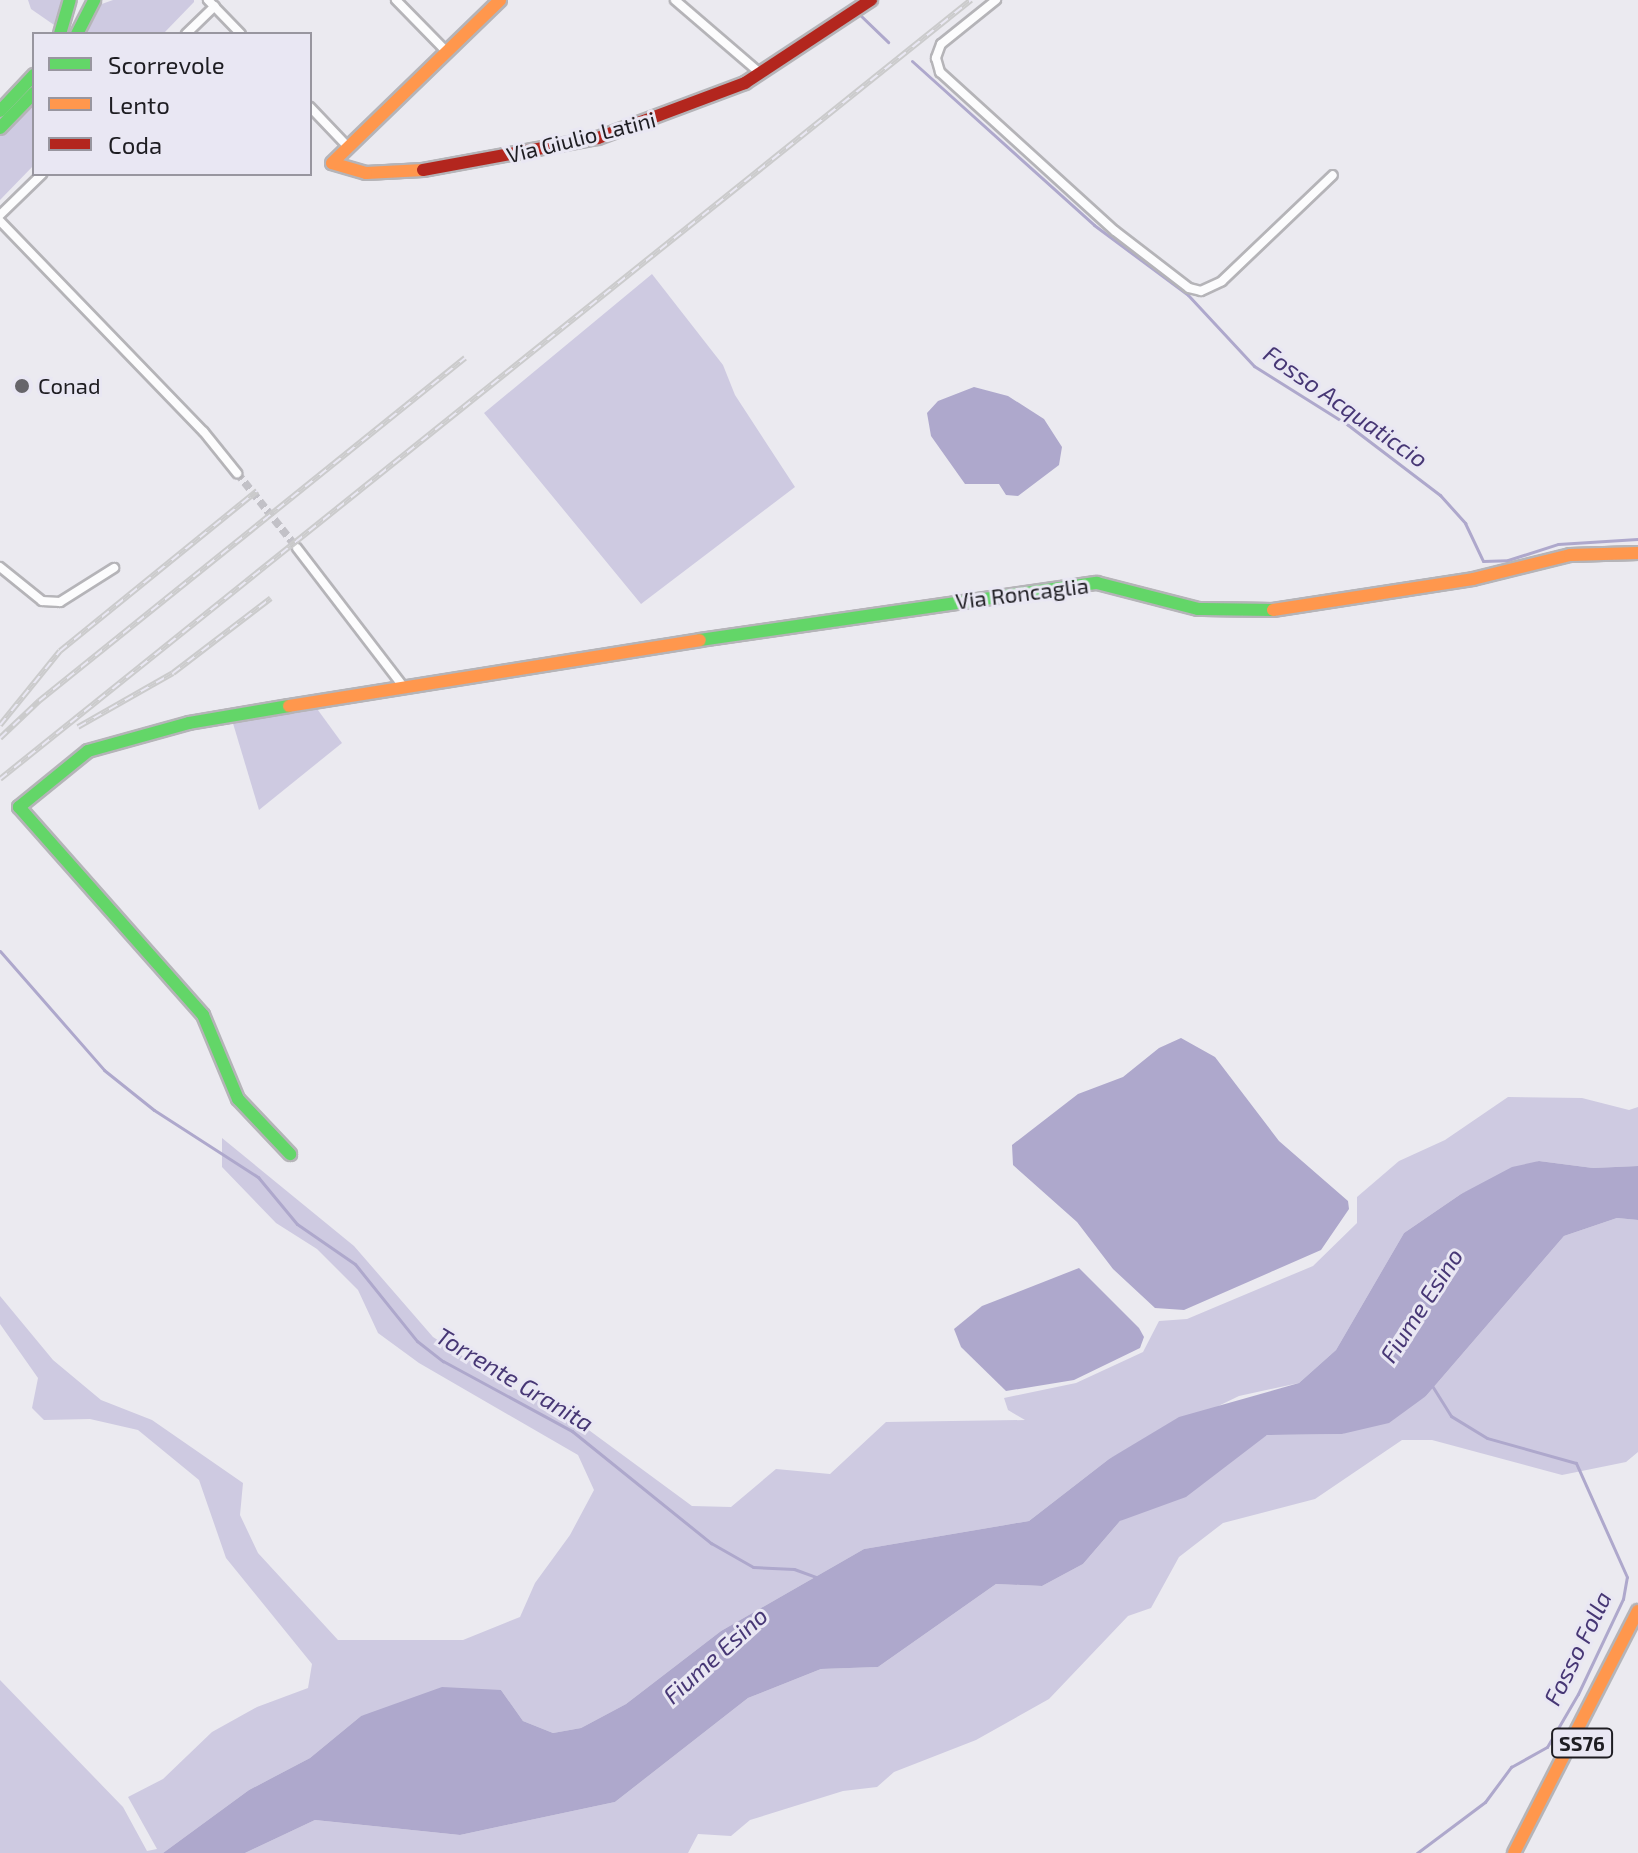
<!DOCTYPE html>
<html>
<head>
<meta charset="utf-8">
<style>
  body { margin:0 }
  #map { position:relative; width:1638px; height:1853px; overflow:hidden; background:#ebeaf0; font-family:"Exo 2",sans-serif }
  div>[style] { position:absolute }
  .green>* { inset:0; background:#cecae1 }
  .water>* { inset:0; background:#aea8cc }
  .stream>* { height:3px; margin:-1.5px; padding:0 1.5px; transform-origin:1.5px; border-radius:1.5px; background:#aea8cc }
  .street-tunnel>* { height:8px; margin-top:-4px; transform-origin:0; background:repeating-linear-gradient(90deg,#c2c1c7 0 8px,transparent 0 12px) }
  .roads { filter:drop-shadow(2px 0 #b5b4b8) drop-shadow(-2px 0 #b5b4b8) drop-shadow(0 2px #b5b4b8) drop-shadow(0 -2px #b5b4b8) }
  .street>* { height:8px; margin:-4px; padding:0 4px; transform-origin:4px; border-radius:4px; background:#fcfcfd }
  .fast>* { height:12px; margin:-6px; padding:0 6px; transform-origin:6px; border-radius:6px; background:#63d668 }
  .slow>* { height:12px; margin:-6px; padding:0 6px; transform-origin:6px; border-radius:6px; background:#ff974d }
  .jam>* { height:12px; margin:-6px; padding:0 6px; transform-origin:6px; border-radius:6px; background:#b3261e }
  .rail>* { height:6px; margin-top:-3px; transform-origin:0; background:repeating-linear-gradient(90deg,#e9e7f3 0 9px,#cbcbcc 0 18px); box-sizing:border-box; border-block:2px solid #cbcbcc }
  .dots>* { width:22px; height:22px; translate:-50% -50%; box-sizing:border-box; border:4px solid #e9e7f3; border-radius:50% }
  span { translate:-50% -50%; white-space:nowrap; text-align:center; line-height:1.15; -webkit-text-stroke:6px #e9e7f3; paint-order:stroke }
  .shield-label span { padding:2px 6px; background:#e9e7f3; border:2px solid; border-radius:6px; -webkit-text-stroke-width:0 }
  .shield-label { font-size:20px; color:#1e1d22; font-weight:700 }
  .street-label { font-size:22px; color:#1e1d22 }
  .poi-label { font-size:22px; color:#1e1d22 }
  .left { translate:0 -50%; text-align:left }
  .water-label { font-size:24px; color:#473775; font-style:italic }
  .legend { position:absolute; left:32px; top:32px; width:280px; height:144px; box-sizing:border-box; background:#e9e7f3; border:2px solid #98969f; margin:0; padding:10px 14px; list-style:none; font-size:24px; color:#1e1d22 }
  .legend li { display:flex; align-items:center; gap:16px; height:40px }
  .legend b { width:40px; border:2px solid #98969f }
</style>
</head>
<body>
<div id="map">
  <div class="green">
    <i style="clip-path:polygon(28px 0,69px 0,57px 27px,31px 9px)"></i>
    <i style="clip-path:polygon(113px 0,194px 0,194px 2px,163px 34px,85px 34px,99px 5px)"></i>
    <i style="clip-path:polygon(34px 102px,34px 165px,0 200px,0 136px)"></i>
    <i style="clip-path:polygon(652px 274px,723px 365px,735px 395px,795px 487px,641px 604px,484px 413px)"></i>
    <i style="clip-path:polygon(315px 706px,342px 743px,259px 810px,232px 720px)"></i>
    <i style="clip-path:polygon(1508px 1097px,1582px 1098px,1629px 1110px,1638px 1107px,1638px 1166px,1593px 1168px,1539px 1161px,1461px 1194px,1404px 1233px,1336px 1350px,1299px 1383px,1239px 1396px,1109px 1459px,1029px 1521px,864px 1549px,721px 1631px,626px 1704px,581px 1728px,553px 1733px,523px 1721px,501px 1690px,361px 1716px,310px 1758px,249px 1790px,163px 1853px,0 1853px,0 1680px,123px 1807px,147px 1851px,157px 1849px,128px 1797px,163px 1779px,212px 1732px,257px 1707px,308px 1688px,312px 1664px,226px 1558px,199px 1480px,138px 1430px,90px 1419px,44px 1420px,32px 1408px,38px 1378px,0 1324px,0 1296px,53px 1360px,101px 1400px,152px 1420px,243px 1483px,240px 1515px,258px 1553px,338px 1640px,463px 1640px,520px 1617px,535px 1583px,570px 1535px,594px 1490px,578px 1455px,419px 1363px,378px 1333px,358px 1290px,317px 1249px,276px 1223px,222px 1167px,222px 1138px,354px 1246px,433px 1337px,514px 1389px,567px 1414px,692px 1506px,731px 1507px,776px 1469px,830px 1474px,886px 1422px,1025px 1420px,1008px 1410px,1004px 1398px,1076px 1383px,1143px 1352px,1159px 1321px,1187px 1319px,1313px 1266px,1357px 1223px,1357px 1197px,1399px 1161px,1445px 1140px)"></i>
    <i style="clip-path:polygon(1617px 1218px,1638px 1220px,1638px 1452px,1626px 1462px,1562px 1475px,1432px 1440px,1402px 1440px,1315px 1499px,1223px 1523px,1179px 1557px,1151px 1608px,1128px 1616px,1049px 1699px,976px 1740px,894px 1772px,877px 1787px,843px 1791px,750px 1820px,731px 1836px,698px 1834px,688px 1853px,245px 1853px,315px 1820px,460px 1835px,615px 1802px,748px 1698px,821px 1669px,878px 1667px,996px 1584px,1042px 1586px,1083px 1564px,1120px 1521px,1267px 1435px,1342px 1434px,1426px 1396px,1564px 1236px)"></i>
  </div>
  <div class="water">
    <i style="clip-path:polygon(974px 387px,1008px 396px,1044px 419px,1062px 447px,1059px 465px,1018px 496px,1006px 495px,999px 484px,965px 484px,931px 436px,927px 413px,938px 401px)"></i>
    <i style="clip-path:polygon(1181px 1038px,1215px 1057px,1279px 1141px,1348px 1201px,1349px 1209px,1321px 1250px,1184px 1310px,1155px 1308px,1113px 1269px,1077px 1222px,1013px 1165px,1012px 1145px,1078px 1094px,1123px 1077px,1159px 1048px)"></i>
    <i style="clip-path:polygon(1539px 1161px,1593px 1168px,1638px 1166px,1638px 1220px,1617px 1218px,1564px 1236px,1426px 1396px,1389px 1423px,1342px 1434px,1267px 1435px,1186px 1497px,1120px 1521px,1083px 1564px,1042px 1586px,996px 1584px,878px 1667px,821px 1669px,748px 1698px,615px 1802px,460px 1835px,315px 1820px,245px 1853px,163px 1853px,249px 1790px,310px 1758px,361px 1716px,442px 1687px,501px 1690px,523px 1721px,553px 1733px,581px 1728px,626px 1704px,721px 1631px,864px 1549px,1029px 1521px,1109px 1459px,1179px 1417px,1299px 1383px,1336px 1350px,1404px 1233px,1461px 1194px,1512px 1167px)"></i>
    <i style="clip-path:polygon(1079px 1268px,1139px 1328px,1144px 1337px,1140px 1348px,1074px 1380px,1006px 1391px,961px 1347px,954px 1329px,982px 1306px)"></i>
  </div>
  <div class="stream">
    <i style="left:858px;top:13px;width:42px;rotate:44deg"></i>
    <i style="left:912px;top:61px;width:245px;rotate:42deg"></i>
    <i style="left:1094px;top:225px;width:117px;rotate:36.7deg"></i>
    <i style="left:1188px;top:295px;width:97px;rotate:47.1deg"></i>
    <i style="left:1254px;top:366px;width:111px;rotate:32.1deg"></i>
    <i style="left:1348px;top:425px;width:116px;rotate:37.3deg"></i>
    <i style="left:1440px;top:495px;width:38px;rotate:48deg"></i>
    <i style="left:1465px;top:523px;width:42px;rotate:64.7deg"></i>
    <i style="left:1483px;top:561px;width:25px;rotate:-2deg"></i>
    <i style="left:1508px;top:560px;width:52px;rotate:-17.7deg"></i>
    <i style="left:1558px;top:544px;width:80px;rotate:-3.6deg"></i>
    <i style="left:0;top:951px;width:158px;rotate:48.8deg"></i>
    <i style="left:104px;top:1070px;width:64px;rotate:38.7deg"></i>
    <i style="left:154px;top:1110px;width:124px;rotate:32.8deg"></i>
    <i style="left:258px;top:1177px;width:61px;rotate:50.3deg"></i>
    <i style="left:297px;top:1224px;width:70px;rotate:34.6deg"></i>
    <i style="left:355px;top:1264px;width:99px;rotate:51.2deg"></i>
    <i style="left:417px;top:1341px;width:33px;rotate:38deg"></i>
    <i style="left:443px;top:1361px;width:147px;rotate:28.5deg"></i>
    <i style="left:572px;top:1431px;width:179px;rotate:38.9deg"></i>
    <i style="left:711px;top:1543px;width:48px;rotate:29.7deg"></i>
    <i style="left:753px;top:1567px;width:41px;rotate:2.8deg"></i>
    <i style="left:794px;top:1569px;width:23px;rotate:20deg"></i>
    <i style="left:1417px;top:1853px;width:85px;rotate:-36.9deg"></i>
    <i style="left:1485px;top:1802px;width:44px;rotate:-53.4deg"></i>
    <i style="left:1511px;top:1767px;width:41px;rotate:-29.1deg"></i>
    <i style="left:1547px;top:1747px;width:61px;rotate:-59.7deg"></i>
    <i style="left:1578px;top:1694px;width:105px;rotate:-64.7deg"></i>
    <i style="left:1623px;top:1599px;width:22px;rotate:-80deg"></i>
    <i style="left:1627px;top:1577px;width:125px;rotate:-114.1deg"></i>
    <i style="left:1576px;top:1463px;width:92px;rotate:-164.3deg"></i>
    <i style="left:1487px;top:1438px;width:42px;rotate:-148.6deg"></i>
    <i style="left:1451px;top:1416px;width:36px;rotate:-122deg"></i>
  </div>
  <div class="street-tunnel">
    <i style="left:237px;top:473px;width:96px;rotate:51.3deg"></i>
  </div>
  <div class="roads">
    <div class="street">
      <i style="left:208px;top:0;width:47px;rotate:45.9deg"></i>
      <i style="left:396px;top:0;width:73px;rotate:45.6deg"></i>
      <i style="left:675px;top:0;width:113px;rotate:40.7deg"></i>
      <i style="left:996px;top:0;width:70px;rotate:141.3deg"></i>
      <i style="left:941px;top:44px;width:15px;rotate:110deg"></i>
      <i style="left:936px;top:58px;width:15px;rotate:74deg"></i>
      <i style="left:940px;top:72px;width:236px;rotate:42.3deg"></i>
      <i style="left:1115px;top:231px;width:93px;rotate:37.6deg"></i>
      <i style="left:1189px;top:288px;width:12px;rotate:14deg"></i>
      <i style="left:1201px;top:291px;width:23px;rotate:-25deg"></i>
      <i style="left:1222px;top:281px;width:153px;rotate:-43.7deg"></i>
      <i style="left:186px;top:34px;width:40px;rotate:-44deg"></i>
      <i style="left:310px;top:107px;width:57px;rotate:46.4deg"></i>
      <i style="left:0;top:215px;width:59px;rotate:-44.3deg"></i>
      <i style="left:0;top:221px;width:293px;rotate:46deg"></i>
      <i style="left:204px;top:432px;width:53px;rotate:51.2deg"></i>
      <i style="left:297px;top:548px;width:174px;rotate:52.5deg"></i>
      <i style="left:0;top:567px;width:54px;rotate:39deg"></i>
      <i style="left:42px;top:601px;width:18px;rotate:3deg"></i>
      <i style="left:60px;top:602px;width:64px;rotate:-32.2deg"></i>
    </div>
    <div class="fast">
      <i style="left:60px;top:34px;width:35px;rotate:-74deg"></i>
      <i style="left:77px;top:34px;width:38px;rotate:-63deg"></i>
      <i style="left:0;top:111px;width:50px;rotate:-46.6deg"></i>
      <i style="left:0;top:128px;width:49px;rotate:-45.8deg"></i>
      <i style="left:700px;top:640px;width:401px;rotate:-8.2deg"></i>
      <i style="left:1097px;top:583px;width:104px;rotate:14.4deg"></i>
      <i style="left:1198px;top:609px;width:75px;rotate:0.8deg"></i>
      <i style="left:289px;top:706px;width:101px;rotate:170.4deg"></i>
      <i style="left:189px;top:723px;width:105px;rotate:164.5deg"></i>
      <i style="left:88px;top:751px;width:89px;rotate:140.9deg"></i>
      <i style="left:19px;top:807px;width:278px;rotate:48.5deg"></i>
      <i style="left:203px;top:1015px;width:91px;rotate:67.4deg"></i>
      <i style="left:238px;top:1099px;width:76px;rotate:46.6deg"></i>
    </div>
    <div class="slow">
      <i style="left:423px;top:170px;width:57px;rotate:177deg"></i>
      <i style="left:366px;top:173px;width:35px;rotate:-164deg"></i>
      <i style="left:332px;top:163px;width:234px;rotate:-44.1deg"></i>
      <i style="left:1273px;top:610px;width:202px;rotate:-8.8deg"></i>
      <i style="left:1473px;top:579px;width:100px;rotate:-13.9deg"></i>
      <i style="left:1570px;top:555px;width:68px;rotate:-1.7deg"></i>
      <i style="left:289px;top:706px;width:416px;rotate:-9.1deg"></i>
      <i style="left:1514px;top:1853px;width:272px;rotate:-62.9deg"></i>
    </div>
    <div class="jam">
      <i style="left:423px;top:170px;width:178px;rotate:-10.4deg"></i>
      <i style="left:598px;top:138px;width:157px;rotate:-20.5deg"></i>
      <i style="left:745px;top:83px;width:151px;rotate:-33.4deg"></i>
    </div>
  </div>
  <div class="rail">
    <i style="left:0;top:725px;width:95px;rotate:-51deg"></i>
    <i style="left:60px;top:651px;width:254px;rotate:-39.1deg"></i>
    <i style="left:78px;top:727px;width:109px;rotate:-29.6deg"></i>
    <i style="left:173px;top:673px;width:123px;rotate:-37.4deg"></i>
    <i style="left:0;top:738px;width:54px;rotate:-43.5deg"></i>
    <i style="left:39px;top:701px;width:547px;rotate:-38.84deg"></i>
    <i style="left:0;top:779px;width:1245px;rotate:-38.74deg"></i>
  </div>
  <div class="dots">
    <i style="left:22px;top:386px;background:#66656a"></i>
  </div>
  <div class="shield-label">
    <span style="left:1582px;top:1743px">SS76</span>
  </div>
  <div class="street-label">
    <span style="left:581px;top:137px;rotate:-14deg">Via Giulio Latini</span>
    <span style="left:1022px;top:593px;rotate:-7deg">Via Roncaglia</span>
  </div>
  <div class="poi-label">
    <span class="left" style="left:38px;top:386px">Conad</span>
  </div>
  <div class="water-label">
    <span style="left:1346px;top:406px;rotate:35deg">Fosso Acquaticcio</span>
    <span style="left:1421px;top:1305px;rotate:-57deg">Fiume Esino</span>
    <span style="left:515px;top:1379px;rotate:31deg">Torrente Granita</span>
    <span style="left:1577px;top:1648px;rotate:-64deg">Fosso Folla</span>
    <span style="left:715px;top:1655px;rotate:-42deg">Fiume Esino</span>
  </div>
  <ul class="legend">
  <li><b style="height:10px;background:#63d668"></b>Scorrevole</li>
  <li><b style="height:10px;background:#ff974d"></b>Lento</li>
  <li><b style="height:10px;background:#b3261e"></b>Coda</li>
  </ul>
</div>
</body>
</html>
